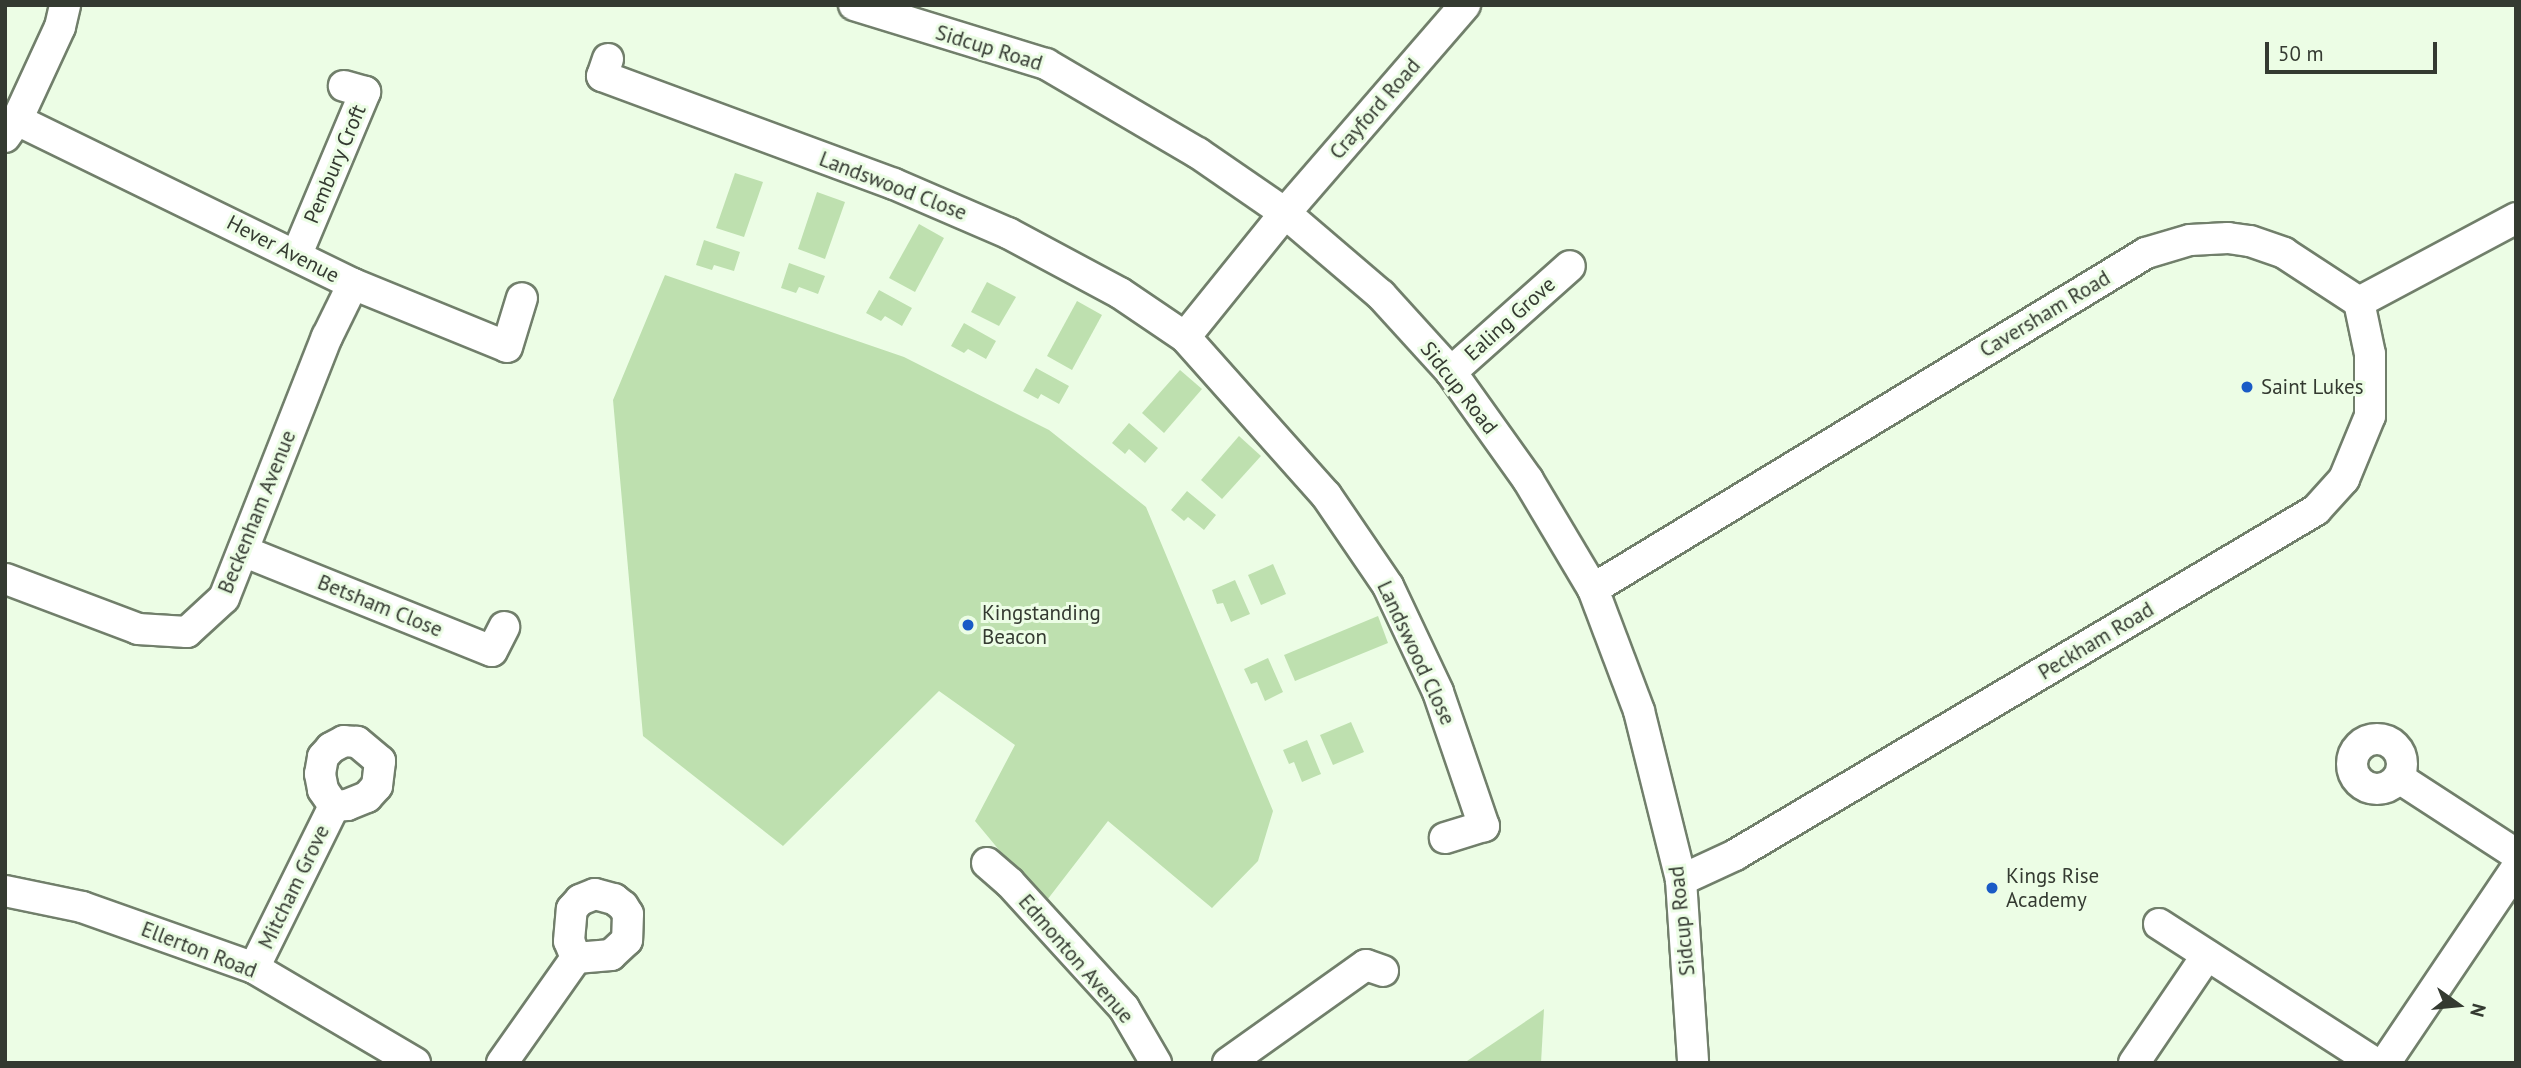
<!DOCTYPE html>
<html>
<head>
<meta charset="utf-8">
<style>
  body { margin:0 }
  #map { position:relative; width:2521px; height:1068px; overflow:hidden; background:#ecfde5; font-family:"PT Sans",sans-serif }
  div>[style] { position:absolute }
  .green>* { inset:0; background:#bee0af }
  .roads { filter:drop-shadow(2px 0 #717f6b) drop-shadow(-2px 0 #717f6b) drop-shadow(0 2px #717f6b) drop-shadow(0 -2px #717f6b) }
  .minor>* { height:30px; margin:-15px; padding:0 15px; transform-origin:15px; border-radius:15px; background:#fff }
  .minor>.ring { margin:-15px; padding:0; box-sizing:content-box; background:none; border:30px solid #fff; border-radius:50% }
  .dots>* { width:19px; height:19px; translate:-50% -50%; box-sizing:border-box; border:4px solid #ecfde5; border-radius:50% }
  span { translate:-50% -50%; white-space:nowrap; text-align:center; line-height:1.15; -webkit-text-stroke:6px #ecfde5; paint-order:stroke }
  .street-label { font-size:21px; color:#343a31 }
  .poi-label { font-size:21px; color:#343a31 }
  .left { translate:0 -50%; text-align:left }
  .frame { position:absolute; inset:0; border:7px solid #343a31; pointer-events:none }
  .north { position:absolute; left:2423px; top:970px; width:70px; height:70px; -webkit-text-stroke:5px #ecfde5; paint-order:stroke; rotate:105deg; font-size:19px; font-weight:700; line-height:28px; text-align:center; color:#343a31 }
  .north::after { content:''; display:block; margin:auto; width:24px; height:32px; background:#343a31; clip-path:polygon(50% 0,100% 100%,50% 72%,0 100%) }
  .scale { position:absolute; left:2265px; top:42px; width:172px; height:32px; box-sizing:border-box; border:4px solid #343a31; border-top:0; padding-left:9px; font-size:21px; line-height:24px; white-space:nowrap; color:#343a31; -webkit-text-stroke:5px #ecfde5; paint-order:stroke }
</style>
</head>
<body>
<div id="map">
  <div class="green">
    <i style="clip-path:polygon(735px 173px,763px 182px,744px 237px,716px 228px)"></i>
    <i style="clip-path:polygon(817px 192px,845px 202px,825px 259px,798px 249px)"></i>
    <i style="clip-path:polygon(919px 224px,944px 238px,915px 292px,889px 278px)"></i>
    <i style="clip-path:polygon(704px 240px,740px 252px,734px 271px,714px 265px,712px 270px,696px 265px)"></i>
    <i style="clip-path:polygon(789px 263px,825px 276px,818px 294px,799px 287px,796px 293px,781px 288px)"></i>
    <i style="clip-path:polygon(665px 275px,904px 357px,1049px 430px,1146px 507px,1273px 811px,1258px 861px,1212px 908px,1108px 821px,1044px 904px,975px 821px,1015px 745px,939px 691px,783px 846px,643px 736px,613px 400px)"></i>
    <i style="clip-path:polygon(987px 282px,1016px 297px,999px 326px,971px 312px)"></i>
    <i style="clip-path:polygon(879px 290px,912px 308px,902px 326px,885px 316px,881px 321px,866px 313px)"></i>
    <i style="clip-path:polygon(1077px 301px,1102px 315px,1072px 370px,1047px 356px)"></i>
    <i style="clip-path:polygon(964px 323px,996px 341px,986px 359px,968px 349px,964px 353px,951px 346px)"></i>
    <i style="clip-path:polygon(1036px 368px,1069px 386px,1059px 404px,1041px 394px,1038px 399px,1023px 391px)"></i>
    <i style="clip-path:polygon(1180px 370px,1202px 389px,1164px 433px,1142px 413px)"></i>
    <i style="clip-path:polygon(1129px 423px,1158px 448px,1145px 463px,1129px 449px,1125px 454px,1112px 443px)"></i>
    <i style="clip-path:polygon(1239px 436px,1261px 456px,1222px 499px,1201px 480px)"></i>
    <i style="clip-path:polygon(1187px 491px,1216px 515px,1204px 530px,1188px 517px,1184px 521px,1171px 510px)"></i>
    <i style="clip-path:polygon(1273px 564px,1286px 594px,1261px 605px,1248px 575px)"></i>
    <i style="clip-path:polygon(1235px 580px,1250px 614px,1231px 622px,1223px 603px,1217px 604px,1212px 590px)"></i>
    <i style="clip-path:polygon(1378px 616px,1388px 643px,1295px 681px,1284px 655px)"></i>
    <i style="clip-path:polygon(1268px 658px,1283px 692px,1265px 701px,1257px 682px,1251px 684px,1244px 669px)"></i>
    <i style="clip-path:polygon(1351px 722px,1364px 752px,1333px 765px,1320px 735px)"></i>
    <i style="clip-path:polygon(1307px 740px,1321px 774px,1302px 782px,1294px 762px,1289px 764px,1283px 750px)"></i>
    <i style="clip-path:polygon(1544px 1009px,1541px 1063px,1464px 1063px)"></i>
  </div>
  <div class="roads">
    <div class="minor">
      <i style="left:854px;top:5px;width:201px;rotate:17.1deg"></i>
      <i style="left:1046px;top:64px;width:176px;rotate:30.4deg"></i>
      <i style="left:1198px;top:153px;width:106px;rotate:34.6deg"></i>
      <i style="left:1285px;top:213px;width:126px;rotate:40.5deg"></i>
      <i style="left:1381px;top:295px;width:104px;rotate:47.7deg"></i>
      <i style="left:1451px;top:372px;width:133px;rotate:54.5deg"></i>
      <i style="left:1528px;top:480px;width:127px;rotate:59.2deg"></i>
      <i style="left:1593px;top:589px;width:130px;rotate:69.3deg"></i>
      <i style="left:1639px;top:711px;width:174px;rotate:76deg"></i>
      <i style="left:1681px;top:880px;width:183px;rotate:86.2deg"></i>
      <i style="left:608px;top:59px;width:18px;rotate:109deg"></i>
      <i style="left:602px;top:76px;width:311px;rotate:20.3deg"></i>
      <i style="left:894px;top:184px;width:124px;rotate:23.3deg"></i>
      <i style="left:1008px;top:233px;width:127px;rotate:28.2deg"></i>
      <i style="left:1120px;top:293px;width:78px;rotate:34.1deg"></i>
      <i style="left:1185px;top:337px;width:212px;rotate:48.3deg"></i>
      <i style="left:1326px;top:495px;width:110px;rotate:55.7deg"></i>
      <i style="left:1388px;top:586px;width:117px;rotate:64.7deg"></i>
      <i style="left:1438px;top:692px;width:142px;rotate:71.1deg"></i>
      <i style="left:1484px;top:826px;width:41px;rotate:162.9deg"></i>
      <i style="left:17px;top:120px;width:374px;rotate:26deg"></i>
      <i style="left:353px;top:284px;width:166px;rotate:22.2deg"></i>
      <i style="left:507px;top:347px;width:51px;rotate:-73deg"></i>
      <i style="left:5px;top:137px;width:21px;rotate:-55deg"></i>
      <i style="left:17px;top:120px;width:102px;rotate:-65.2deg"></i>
      <i style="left:60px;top:27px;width:23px;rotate:-77deg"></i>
      <i style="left:297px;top:254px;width:176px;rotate:-67.2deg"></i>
      <i style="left:365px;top:92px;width:22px;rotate:-164deg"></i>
      <i style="left:1185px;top:337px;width:159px;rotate:-51.1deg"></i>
      <i style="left:1285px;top:213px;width:275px;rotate:-49.1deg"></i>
      <i style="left:1451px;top:372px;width:159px;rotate:-41.7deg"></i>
      <i style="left:243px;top:551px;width:268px;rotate:21.9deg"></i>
      <i style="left:492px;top:651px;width:27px;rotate:-63deg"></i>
      <i style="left:6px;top:579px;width:141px;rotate:20.7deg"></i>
      <i style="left:138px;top:629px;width:49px;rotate:3.5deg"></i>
      <i style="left:187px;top:632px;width:50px;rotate:-42.6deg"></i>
      <i style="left:224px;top:598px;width:281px;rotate:-68.5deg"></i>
      <i style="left:327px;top:337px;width:59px;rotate:-63.9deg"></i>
      <i style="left:1593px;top:589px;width:647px;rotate:-31.28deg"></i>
      <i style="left:2146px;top:253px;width:46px;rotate:-16.5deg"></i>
      <i style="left:2190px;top:240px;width:38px;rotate:-3deg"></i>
      <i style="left:2228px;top:238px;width:22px;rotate:8deg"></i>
      <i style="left:2250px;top:241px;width:36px;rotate:19deg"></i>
      <i style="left:2284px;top:253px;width:90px;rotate:33.2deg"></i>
      <i style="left:2359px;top:302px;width:178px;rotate:-28.1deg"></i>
      <i class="ring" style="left:2352px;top:739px;width:20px;height:20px"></i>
      <i style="left:2399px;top:778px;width:140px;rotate:33deg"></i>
      <i style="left:987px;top:863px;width:30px;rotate:41deg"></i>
      <i style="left:1010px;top:883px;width:169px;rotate:47.6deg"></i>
      <i style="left:1124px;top:1008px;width:64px;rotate:59.8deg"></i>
      <i style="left:1681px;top:880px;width:60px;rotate:-24.8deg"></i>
      <i style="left:1735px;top:855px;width:676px;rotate:-30.7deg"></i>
      <i style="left:2316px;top:510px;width:42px;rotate:-47.9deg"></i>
      <i style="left:2344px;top:479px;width:68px;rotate:-67.6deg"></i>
      <i style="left:2370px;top:416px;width:62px;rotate:-90deg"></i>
      <i style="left:2370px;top:354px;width:53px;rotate:-101.9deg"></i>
      <i style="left:5px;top:891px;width:79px;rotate:11.7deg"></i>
      <i style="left:82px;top:907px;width:182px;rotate:19.5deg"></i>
      <i style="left:254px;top:968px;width:187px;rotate:30.5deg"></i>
      <i style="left:595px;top:894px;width:20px;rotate:15deg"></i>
      <i style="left:614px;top:899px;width:11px;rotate:38deg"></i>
      <i style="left:623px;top:906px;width:9px;rotate:58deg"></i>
      <i style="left:628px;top:914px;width:26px;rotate:92deg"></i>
      <i style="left:627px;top:940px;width:22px;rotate:137deg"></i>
      <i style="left:611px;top:955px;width:35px;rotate:175deg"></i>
      <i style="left:576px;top:958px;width:18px;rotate:-112deg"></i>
      <i style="left:569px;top:941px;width:32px;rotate:-85deg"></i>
      <i style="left:572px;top:909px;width:12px;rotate:-48deg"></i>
      <i style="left:580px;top:900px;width:16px;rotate:-22deg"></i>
      <i style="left:2159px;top:924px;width:257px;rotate:32.8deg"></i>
      <i style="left:254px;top:968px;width:181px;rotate:-63.7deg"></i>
      <i style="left:334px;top:806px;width:13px;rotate:-4deg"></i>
      <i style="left:347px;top:805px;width:22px;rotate:-22deg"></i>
      <i style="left:367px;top:797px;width:15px;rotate:-48deg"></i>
      <i style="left:377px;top:786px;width:25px;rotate:-83deg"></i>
      <i style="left:380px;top:761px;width:30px;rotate:-140deg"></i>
      <i style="left:357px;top:742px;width:13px;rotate:-176deg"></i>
      <i style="left:344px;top:741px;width:15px;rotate:152deg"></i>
      <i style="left:331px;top:748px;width:12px;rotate:132deg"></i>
      <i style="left:323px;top:757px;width:17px;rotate:100deg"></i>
      <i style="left:320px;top:774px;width:16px;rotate:79deg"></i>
      <i style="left:323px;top:790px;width:19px;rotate:55deg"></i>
      <i style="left:502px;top:1063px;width:128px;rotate:-54.8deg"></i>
      <i style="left:1228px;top:1063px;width:169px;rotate:-35.4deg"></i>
      <i style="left:1366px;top:965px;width:18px;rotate:19deg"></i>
      <i style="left:2134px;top:1063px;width:130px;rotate:-55.9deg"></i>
      <i style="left:2385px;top:1063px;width:234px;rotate:-56deg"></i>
    </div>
  </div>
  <div class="dots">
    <i style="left:2247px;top:387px;background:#1a5bc6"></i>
    <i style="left:968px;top:625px;background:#1a5bc6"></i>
    <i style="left:1992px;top:888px;background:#1a5bc6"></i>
  </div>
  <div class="street-label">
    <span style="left:989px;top:48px;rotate:17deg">Sidcup Road</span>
    <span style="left:1375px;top:109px;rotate:-49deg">Crayford Road</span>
    <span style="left:335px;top:164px;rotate:-67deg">Pembury Croft</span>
    <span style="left:893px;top:186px;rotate:21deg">Landswood Close</span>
    <span style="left:283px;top:249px;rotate:27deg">Hever Avenue</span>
    <span style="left:2045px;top:314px;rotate:-31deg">Caversham Road</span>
    <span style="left:1510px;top:319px;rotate:-42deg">Ealing Grove</span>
    <span style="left:1459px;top:388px;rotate:52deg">Sidcup Road</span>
    <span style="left:257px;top:512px;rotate:-68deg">Beckenham Avenue</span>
    <span style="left:380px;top:606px;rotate:22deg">Betsham Close</span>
    <span style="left:2096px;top:641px;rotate:-31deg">Peckham Road</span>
    <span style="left:1416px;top:653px;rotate:65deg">Landswood Close</span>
    <span style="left:294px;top:887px;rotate:-64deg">Mitcham Grove</span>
    <span style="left:1682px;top:921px;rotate:-96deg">Sidcup Road</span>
    <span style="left:199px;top:950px;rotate:21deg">Ellerton Road</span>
    <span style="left:1076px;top:959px;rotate:49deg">Edmonton Avenue</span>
  </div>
  <div class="poi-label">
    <span class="left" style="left:2261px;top:387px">Saint Lukes</span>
    <span class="left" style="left:982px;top:625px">Kingstanding<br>Beacon</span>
    <span class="left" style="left:2006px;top:888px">Kings Rise<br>Academy</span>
  </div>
  <div class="frame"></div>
  <div class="north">N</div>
  <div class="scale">50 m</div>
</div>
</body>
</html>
